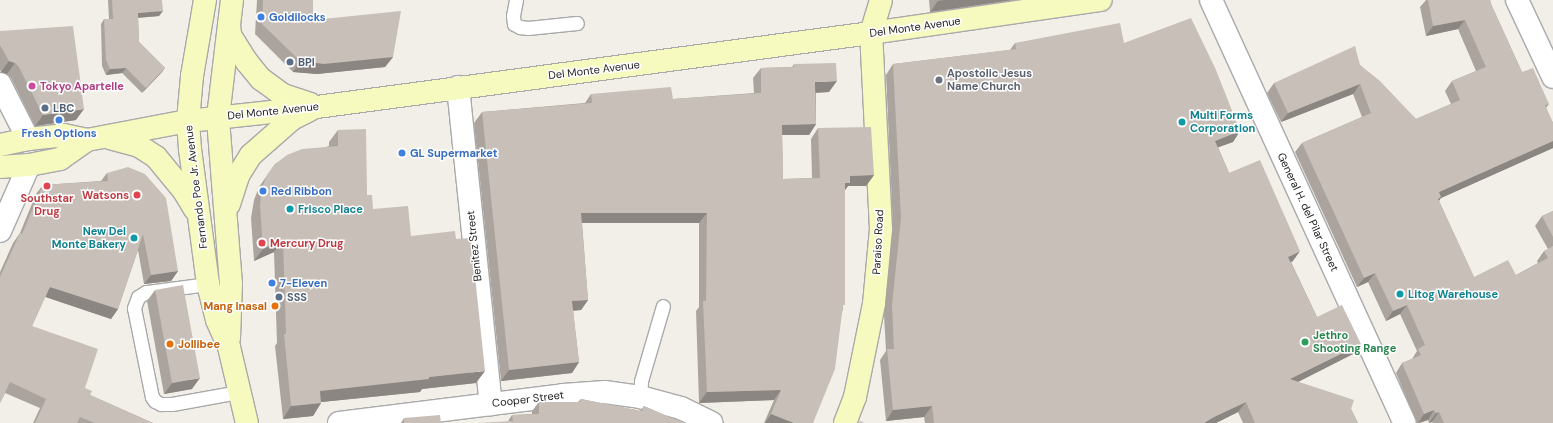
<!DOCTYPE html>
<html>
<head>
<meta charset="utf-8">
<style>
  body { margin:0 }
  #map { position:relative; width:1553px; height:423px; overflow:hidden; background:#f2efe9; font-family:"DM Sans",sans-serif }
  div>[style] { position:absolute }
  .roads { filter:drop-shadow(1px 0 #a9a9a9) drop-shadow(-1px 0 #a9a9a9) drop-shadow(0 1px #a9a9a9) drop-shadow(0 -1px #a9a9a9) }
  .lane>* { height:13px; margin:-6.5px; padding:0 6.5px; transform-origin:6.5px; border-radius:6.5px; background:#fff }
  .street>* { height:22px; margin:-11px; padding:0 11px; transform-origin:11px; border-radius:11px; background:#fff }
  .secondary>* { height:22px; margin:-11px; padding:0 11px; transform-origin:11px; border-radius:11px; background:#f7fabf }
  .wall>* { inset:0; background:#aba49e }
  .shaded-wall>* { inset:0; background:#8b8681 }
  .building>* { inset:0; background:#c7bfb8 }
  .dots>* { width:11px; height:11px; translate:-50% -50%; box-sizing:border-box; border:2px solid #fff; border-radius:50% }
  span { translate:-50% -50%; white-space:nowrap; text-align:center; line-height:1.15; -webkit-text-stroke:3px #fff; paint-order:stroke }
  .shop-label { font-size:11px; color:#366cbe; font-weight:700 }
  .left { translate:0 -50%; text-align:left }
  .street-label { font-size:11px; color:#222 }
  .service-label { font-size:11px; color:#4e5e75; font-weight:700 }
  .worship-label { font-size:11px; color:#5b616d; font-weight:700 }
  .hotel-label { font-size:11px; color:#b23c85; font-weight:700 }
  .culture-label { font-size:11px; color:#0d838f; font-weight:700 }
  .right { translate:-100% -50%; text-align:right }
  .health-label { font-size:11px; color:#be3a42; font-weight:700 }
  .food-label { font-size:11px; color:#c56008; font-weight:700 }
  .leisure-label { font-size:11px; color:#27864d; font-weight:700 }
</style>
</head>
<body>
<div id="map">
  <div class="roads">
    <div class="lane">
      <i style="left:516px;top:0;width:16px;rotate:101deg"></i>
      <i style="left:513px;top:16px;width:8px;rotate:83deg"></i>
      <i style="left:514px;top:24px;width:7px;rotate:27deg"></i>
      <i style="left:520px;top:27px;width:8px;rotate:7deg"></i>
      <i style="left:528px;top:28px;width:49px;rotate:-5.8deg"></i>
      <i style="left:208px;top:284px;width:63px;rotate:172.6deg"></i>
      <i style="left:146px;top:292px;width:9px;rotate:148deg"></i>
      <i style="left:138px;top:297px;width:12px;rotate:110deg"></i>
      <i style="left:134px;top:308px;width:91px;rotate:78.6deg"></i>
      <i style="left:152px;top:397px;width:5px;rotate:53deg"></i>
      <i style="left:155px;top:401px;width:7px;rotate:27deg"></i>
      <i style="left:161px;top:404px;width:11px"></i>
      <i style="left:172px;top:404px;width:68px;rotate:-10.2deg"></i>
      <i style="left:640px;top:397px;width:16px;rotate:-86deg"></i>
      <i style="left:641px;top:381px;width:78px;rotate:-73.7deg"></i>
    </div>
    <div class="street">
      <i style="left:1211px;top:0;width:465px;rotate:65.4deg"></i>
      <i style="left:1517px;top:0;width:85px;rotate:64.9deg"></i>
      <i style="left:0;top:84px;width:62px;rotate:63deg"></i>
      <i style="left:458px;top:87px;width:319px;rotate:84.1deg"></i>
      <i style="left:0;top:231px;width:72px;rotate:-66.3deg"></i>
      <i style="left:339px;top:423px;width:226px;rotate:-7.1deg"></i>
      <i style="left:563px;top:395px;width:42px;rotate:-4.1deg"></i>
      <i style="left:605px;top:392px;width:35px;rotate:8deg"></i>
      <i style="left:640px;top:397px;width:42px;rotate:15deg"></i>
      <i style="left:681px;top:408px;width:34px;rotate:26deg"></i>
    </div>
    <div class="secondary">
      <i style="left:205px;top:0;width:77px;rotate:99.7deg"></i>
      <i style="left:192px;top:76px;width:45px;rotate:95.1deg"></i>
      <i style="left:188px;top:121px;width:28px;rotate:86deg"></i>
      <i style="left:190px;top:149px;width:136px;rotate:82.4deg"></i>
      <i style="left:208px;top:284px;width:37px;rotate:76deg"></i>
      <i style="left:217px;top:320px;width:30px;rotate:66deg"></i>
      <i style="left:229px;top:347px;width:78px;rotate:76.7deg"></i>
      <i style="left:229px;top:25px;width:10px;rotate:84deg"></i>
      <i style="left:230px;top:35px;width:32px;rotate:58deg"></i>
      <i style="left:247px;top:62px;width:22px;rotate:51deg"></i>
      <i style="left:261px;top:79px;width:27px;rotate:36deg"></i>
      <i style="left:283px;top:95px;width:28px;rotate:18deg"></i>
      <i style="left:110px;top:138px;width:30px;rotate:15deg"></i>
      <i style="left:139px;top:146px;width:20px;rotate:33deg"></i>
      <i style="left:156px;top:157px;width:44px;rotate:50.5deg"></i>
      <i style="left:184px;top:191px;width:21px;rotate:59deg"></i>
      <i style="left:0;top:145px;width:29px;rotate:-12deg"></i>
      <i style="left:28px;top:139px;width:36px;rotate:-6deg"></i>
      <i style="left:64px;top:135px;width:24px;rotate:12deg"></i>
      <i style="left:87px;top:140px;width:103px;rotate:-10.7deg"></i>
      <i style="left:188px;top:121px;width:130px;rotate:-6.2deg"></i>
      <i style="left:317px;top:107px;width:559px;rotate:-7.61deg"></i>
      <i style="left:871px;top:33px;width:232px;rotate:-8.2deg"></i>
      <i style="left:0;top:167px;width:29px;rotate:-4deg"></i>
      <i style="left:29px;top:165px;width:32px;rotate:-11deg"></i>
      <i style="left:60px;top:159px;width:33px;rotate:-35deg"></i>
      <i style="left:229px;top:204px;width:32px;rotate:-72deg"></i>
      <i style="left:239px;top:174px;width:22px;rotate:-58deg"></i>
      <i style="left:251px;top:155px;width:55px;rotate:-41.3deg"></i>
      <i style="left:292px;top:119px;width:20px;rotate:-27deg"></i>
      <i style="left:229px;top:338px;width:54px;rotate:-87.9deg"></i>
      <i style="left:231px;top:284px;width:168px;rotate:-94.5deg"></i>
      <i style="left:218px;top:117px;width:118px;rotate:-83.2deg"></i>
      <i style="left:845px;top:423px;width:28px;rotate:-69deg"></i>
      <i style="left:855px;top:397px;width:95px;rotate:-78.5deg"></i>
      <i style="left:874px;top:304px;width:75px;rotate:-84.7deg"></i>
      <i style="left:881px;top:229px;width:196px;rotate:-92.9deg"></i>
      <i style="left:871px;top:33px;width:34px;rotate:-73deg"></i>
    </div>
  </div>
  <div class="wall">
    <i style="clip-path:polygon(108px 0,162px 0,159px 16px,138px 18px,139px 42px,165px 68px,161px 73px,142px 93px,122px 73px,106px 75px,102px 66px,101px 24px,104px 19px,109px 19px)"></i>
    <i style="clip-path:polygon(257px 0,313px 0,313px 20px,393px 57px,385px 67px,317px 74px,293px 72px,255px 34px)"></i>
    <i style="clip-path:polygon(929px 0,1013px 0,930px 12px)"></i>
    <i style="clip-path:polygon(1426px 0,1490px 0,1491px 4px,1522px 72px,1549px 104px,1546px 108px,1553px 123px,1553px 148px,1441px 198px,1439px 201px,1474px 277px,1516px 275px,1538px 263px,1537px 261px,1544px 251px,1548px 249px,1535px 226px,1542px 216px,1553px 211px,1553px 423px,1433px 423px,1432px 422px,1429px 423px,1428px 420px,1420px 423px,1417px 423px,1396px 373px,1402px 363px,1412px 359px,1417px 351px,1400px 314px,1386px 321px,1368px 282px,1357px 287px,1295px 152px,1302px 143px,1362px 117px,1353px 94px,1281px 122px,1267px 93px,1274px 83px,1360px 65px,1416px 119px,1451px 104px,1445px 91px,1452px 81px,1476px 71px,1458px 29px,1426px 36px,1420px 7px)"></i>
    <i style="clip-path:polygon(0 31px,76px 120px,35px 126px,11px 78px,7px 74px,1px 72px,0 70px)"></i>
    <i style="clip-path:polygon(1015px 43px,1124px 43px,1240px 131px,1233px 142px,1218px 147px,1229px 173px,1293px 261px,1291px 262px,1317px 317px,1353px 354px,1298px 382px,1351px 409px,1358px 423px,1243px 423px,1238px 412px,1216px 423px,925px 423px,924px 417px,886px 421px,880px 360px,886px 351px,884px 315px,893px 228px,886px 75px,893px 64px,1010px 50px)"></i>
    <i style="clip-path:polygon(794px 64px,829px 92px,816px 93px,816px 124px,809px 135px,782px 135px,783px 179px,812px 178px,811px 139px,818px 128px,874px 175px,866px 186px,848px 186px,845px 190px,843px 308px,813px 423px,764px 423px,774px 400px,699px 403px,696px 311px,699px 307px,699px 223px,582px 223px,588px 300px,581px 310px,573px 311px,579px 362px,572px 373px,501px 381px,474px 123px,482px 112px,585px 103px,591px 94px,673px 99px,754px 93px,753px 78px,761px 68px,792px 67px)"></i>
    <i style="clip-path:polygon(338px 130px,373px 209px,411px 236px,476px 383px,422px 389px,420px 392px,321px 402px,321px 403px,313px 416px,283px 419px,275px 346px,277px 343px,274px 252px,254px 261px,251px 218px,254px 200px,259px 187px,275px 164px,329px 146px,329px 142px)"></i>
    <i style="clip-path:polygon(107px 173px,178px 271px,171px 281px,144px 284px,138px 250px,118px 309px,111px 319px,45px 297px,32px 326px,90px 395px,153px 423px,33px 423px,40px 408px,5px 393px,0 403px,0 272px,13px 243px,20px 233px,36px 194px,43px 185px,101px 181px)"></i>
    <i style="clip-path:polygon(155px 290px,192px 389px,164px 394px,147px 301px)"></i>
    <i style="clip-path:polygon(581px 399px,640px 411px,644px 406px,683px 423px,508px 421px,512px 415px,532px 414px,532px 411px,539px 402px,578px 402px)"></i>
    <i style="clip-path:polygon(404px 418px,441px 423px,401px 423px)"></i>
  </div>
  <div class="shaded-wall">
    <i style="clip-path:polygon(945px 0,1013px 0,930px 12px,938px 1px)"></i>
    <i style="clip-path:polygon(163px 11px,159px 16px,134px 18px,138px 13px)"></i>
    <i style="clip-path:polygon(1465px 20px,1458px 29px,1426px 36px,1433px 26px)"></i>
    <i style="clip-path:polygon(393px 57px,385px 67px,317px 74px,293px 72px,300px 61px)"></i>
    <i style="clip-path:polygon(9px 61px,15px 63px,7px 74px,1px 72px)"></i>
    <i style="clip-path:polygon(126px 68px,122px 73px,106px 75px,110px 69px)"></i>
    <i style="clip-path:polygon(165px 68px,161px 73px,142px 93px,146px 88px)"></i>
    <i style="clip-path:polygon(837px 81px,829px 92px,808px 93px,815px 82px)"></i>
    <i style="clip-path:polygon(1360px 84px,1353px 94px,1281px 122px,1288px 113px)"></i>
    <i style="clip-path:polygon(84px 109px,76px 120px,35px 126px,43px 115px)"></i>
    <i style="clip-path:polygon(816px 124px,809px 135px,774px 135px,782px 125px)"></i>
    <i style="clip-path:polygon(1240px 131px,1233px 142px,1208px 151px,1215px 141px)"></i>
    <i style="clip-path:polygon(1553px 141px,1553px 148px,1441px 198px,1434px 207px,1439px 192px)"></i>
    <i style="clip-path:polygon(874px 175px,866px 186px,848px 186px,843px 193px,838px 194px,850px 176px)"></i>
    <i style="clip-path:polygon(581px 213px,707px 213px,699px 223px,574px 223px)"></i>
    <i style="clip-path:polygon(283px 240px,274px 252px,254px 261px,263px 249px)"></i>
    <i style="clip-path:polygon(1300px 251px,1293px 261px,1281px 267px,1288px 257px)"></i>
    <i style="clip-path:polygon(178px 271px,171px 281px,144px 284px,151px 275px)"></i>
    <i style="clip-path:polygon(1375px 273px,1368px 282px,1357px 287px,1364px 278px)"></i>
    <i style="clip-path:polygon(50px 287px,118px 309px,111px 319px,43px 296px)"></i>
    <i style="clip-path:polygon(588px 300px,581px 310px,565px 311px,572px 301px)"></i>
    <i style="clip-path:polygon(1407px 305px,1400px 314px,1386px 321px,1393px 311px)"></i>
    <i style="clip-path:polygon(1361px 344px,1353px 354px,1282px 390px,1290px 379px)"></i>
    <i style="clip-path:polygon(579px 362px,572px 373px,501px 381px,509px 370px)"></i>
    <i style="clip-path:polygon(485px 371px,476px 383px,422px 389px,420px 392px,312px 403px,320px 391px,429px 377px)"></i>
    <i style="clip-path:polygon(200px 378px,192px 389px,164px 394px,172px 383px)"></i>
    <i style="clip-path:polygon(781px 390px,774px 400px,699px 403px,707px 392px)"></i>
    <i style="clip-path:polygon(1246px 402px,1238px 412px,1216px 423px,1204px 423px,1214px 417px)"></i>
    <i style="clip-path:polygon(321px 403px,313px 416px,283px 419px,291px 406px)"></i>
    <i style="clip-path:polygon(932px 406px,924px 417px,886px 421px,893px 410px)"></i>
    <i style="clip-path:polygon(1434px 410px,1428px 420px,1418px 423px,1424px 414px)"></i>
    <i style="clip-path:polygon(1439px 412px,1432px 422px,1429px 423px,1436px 413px)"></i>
    <i style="clip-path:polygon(771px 414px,794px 423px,765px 423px)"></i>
  </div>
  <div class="building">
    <i style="clip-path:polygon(112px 0,162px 0,163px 11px,138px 13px,139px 42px,165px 68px,146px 88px,126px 68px,110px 69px,106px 60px,104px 19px,113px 19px)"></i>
    <i style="clip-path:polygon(263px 0,313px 0,313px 20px,401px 11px,393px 57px,324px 64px,300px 61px,262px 24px)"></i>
    <i style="clip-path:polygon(1428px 0,1490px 0,1491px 4px,1522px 72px,1533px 68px,1549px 104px,1545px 105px,1553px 123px,1553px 141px,1439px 192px,1441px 197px,1438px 199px,1474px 277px,1508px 260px,1516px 275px,1548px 258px,1544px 251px,1553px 246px,1553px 423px,1444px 423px,1439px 412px,1436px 413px,1434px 410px,1424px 414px,1402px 363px,1421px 355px,1418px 349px,1425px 345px,1407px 305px,1393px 311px,1375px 273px,1364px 278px,1302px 143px,1371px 113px,1360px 84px,1288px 113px,1274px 83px,1355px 46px,1360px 65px,1380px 81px,1416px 119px,1460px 100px,1452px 81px,1486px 67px,1465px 20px,1433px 26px)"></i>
    <i style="clip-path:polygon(1191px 18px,1216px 70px,1240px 131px,1215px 141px,1229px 173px,1260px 160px,1300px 251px,1288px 257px,1317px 317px,1342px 305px,1361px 344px,1290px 379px,1354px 400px,1351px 409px,1358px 423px,1255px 423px,1246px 402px,1214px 417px,1204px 423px,934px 423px,932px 406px,893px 410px,887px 349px,894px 349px,892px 305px,901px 218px,893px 64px,1016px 49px,1015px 43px,1120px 23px,1124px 43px)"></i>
    <i style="clip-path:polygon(73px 26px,84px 109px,43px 115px,19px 67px,15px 63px,9px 61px,0 45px,0 31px)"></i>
    <i style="clip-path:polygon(836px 63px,837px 81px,815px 82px,816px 124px,782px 125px,783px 179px,820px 178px,818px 128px,871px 127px,874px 175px,850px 176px,850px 183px,845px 183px,845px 305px,843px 305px,835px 369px,813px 423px,794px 423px,771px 414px,781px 390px,707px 392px,703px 301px,706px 301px,707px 213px,581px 213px,588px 300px,572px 301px,579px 362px,509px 370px,482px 112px,592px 103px,591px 94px,671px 87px,673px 99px,761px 93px,761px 68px,794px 67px,794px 64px)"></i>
    <i style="clip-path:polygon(366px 129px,367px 195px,372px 195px,373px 209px,408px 206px,411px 236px,455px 231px,456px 239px,471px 238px,485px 371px,429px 377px,429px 379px,320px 391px,321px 403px,291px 406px,284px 334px,286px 334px,283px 240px,263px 249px,260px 205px,262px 188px,267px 175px,275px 164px,287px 155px,302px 149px,338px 146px,338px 130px)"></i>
    <i style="clip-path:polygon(128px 167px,145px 174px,166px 198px,178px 271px,151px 275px,143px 234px,118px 309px,50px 287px,32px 326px,98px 349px,85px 388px,92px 391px,90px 395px,153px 423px,95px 423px,80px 417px,77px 423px,35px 423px,46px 399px,10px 382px,0 403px,0 277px,20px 233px,22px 234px,43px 185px,108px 181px,107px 173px)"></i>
    <i style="clip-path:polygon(1553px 211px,1553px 237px,1542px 216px)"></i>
    <i style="clip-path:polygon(183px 285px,200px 378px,172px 383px,155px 290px)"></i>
    <i style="clip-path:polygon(581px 399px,642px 411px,644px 406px,683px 423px,477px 423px,513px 421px,512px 415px,539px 414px,539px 402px,580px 402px)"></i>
    <i style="clip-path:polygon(440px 415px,441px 423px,404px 423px,404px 418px)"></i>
    <i style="clip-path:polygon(861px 421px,864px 423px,856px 423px)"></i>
  </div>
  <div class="dots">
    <i style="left:261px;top:17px;background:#3f7fe0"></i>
    <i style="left:290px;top:62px;background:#5c6f8a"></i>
    <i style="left:939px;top:80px;background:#6b7280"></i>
    <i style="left:32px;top:86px;background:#d1479c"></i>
    <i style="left:45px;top:108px;background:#5c6f8a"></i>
    <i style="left:59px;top:120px;background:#3f7fe0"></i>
    <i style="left:1182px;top:122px;background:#0f9aa8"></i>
    <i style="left:402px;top:153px;background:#3f7fe0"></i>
    <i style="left:47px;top:186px;background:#e0444e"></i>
    <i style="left:263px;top:191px;background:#3f7fe0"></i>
    <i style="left:137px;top:195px;background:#e0444e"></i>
    <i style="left:290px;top:209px;background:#0f9aa8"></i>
    <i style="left:134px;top:238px;background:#0f9aa8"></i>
    <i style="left:262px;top:243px;background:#e0444e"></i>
    <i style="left:272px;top:283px;background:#3f7fe0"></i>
    <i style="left:1400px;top:294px;background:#0f9aa8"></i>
    <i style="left:279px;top:297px;background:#5c6f8a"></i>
    <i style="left:275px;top:306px;background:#e8710a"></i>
    <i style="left:1305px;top:342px;background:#2e9e5b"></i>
    <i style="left:170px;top:344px;background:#e8710a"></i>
  </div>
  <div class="shop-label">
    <span class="left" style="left:269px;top:17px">Goldilocks</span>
    <span style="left:59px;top:133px">Fresh Options</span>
    <span class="left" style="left:410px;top:153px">GL Supermarket</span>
    <span class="left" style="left:271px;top:191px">Red Ribbon</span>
    <span class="left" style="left:280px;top:283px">7-Eleven</span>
  </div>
  <div class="street-label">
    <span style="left:915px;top:27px;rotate:-8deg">Del Monte Avenue</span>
    <span style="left:594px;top:70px;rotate:-7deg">Del Monte Avenue</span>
    <span style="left:273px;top:111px;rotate:-6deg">Del Monte Avenue</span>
    <span style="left:196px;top:187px;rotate:-97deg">Fernando Poe Jr. Avenue</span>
    <span style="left:1308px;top:212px;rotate:65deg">General H. del Pilar Street</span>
    <span style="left:878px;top:242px;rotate:-87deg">Paraiso Road</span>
    <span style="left:474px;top:246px;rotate:-96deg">Benitez Street</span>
    <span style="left:528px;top:399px;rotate:-7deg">Cooper Street</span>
  </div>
  <div class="service-label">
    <span class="left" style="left:298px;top:62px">BPI</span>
    <span class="left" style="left:53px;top:108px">LBC</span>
    <span class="left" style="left:287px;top:297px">SSS</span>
  </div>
  <div class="worship-label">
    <span class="left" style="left:947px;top:80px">Apostolic Jesus<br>Name Church</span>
  </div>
  <div class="hotel-label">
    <span class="left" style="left:40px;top:86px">Tokyo Apartelle</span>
  </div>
  <div class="culture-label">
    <span class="left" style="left:1190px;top:122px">Multi Forms<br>Corporation</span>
    <span class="left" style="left:298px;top:209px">Frisco Place</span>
    <span class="right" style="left:126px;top:238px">New Del<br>Monte Bakery</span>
    <span class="left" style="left:1408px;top:294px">Litog Warehouse</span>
  </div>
  <div class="health-label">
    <span class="right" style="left:129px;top:195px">Watsons</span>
    <span style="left:47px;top:205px">Southstar<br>Drug</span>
    <span class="left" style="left:270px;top:243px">Mercury Drug</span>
  </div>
  <div class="food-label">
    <span class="right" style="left:267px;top:306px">Mang Inasal</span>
    <span class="left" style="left:178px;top:344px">Jollibee</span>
  </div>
  <div class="leisure-label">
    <span class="left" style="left:1313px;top:342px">Jethro<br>Shooting Range</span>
  </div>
</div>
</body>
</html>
